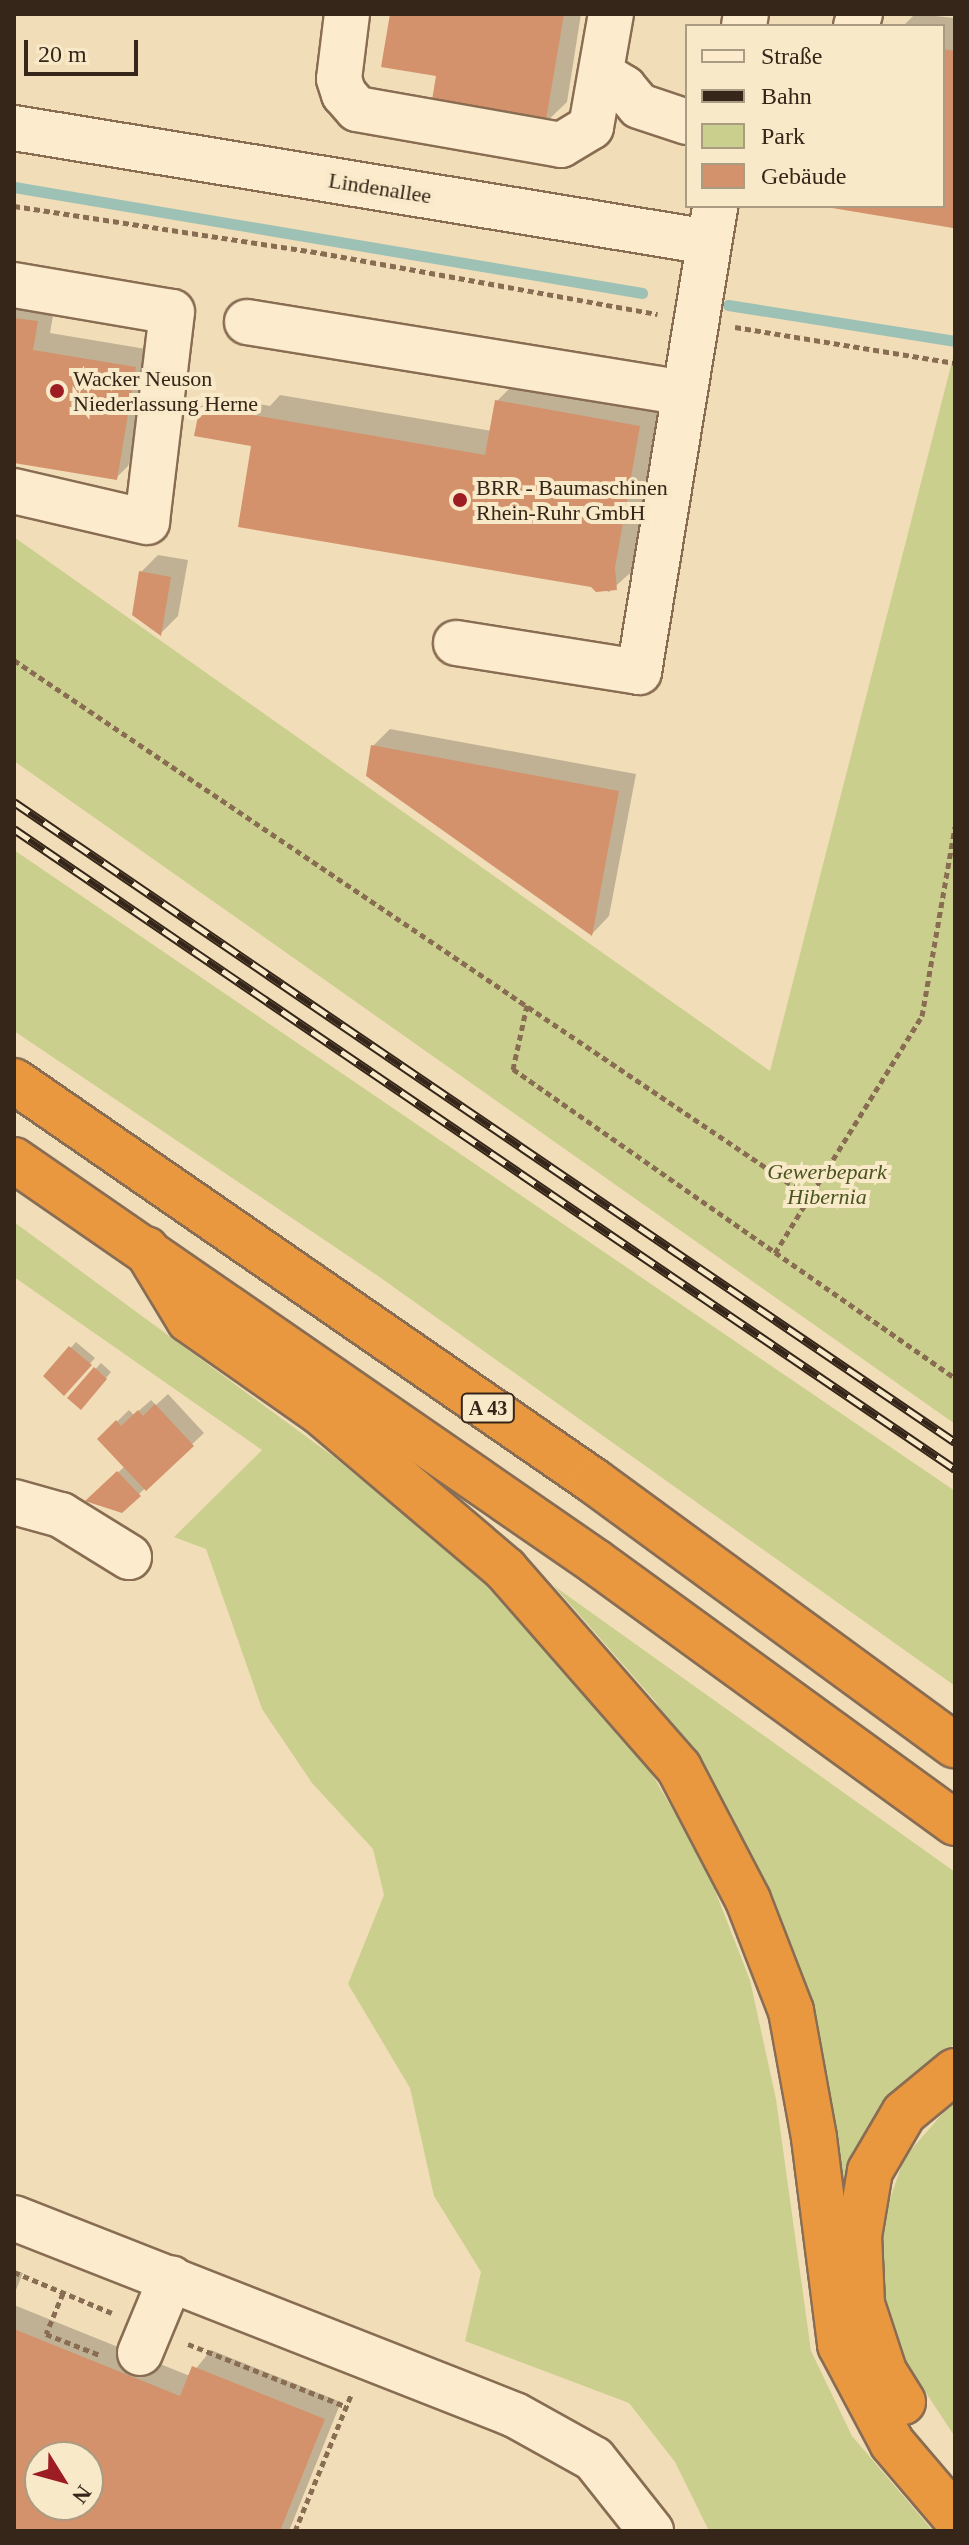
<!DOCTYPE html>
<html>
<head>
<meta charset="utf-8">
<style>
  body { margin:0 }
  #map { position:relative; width:969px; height:2545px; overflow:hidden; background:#f1deb9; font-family:Georgia,serif }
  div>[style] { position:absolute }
  .green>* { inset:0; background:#cbcf8d }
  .shadow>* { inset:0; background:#0003 }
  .stream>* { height:11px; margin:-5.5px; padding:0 5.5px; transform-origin:5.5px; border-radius:5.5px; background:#9ec1b5 }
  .building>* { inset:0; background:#d3926c }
  .path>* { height:5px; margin-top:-2.5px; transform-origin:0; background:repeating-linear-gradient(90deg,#896d53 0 6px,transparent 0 10px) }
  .roads { filter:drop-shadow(2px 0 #896d53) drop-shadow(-2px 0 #896d53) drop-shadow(0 2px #896d53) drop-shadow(0 -2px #896d53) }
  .minor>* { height:44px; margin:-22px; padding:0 22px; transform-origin:22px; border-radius:22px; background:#fceccd }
  .highway>* { height:44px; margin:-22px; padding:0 22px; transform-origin:22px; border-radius:22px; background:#ea9840 }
  .rail>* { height:9px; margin-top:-4.5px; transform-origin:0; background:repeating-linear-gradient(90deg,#f8e9c9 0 18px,#362619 0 36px); box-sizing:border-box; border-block:2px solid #362619 }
  .dots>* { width:22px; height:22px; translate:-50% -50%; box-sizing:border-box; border:4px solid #f8e9c9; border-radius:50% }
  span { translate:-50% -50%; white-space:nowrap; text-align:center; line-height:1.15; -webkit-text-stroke:8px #f8e9c9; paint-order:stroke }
  .shield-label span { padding:2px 6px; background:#f8e9c9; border:2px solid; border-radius:6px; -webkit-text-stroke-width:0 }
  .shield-label { font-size:20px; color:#362619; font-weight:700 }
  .street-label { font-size:22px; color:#362619 }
  .poi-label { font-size:22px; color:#362619 }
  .left { translate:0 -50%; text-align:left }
  .park-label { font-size:22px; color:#49541e; font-style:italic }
  .frame { position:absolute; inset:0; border:16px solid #362619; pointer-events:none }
  .legend { position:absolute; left:685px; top:24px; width:260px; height:184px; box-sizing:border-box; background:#f8e9c9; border:2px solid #aa9b83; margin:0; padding:10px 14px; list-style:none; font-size:24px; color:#362619 }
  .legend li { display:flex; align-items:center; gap:16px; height:40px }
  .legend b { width:40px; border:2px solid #aa9b83 }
  .north { position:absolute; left:24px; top:2441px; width:80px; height:80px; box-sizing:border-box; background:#f8e9c9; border:2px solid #aa9b83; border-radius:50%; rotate:127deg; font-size:22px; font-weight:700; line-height:32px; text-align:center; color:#362619 }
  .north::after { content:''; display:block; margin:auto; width:28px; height:36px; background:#9c1e24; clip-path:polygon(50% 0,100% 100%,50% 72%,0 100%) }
  .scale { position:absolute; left:24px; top:40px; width:114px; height:36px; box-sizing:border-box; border:4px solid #362619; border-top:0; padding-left:10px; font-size:24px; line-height:28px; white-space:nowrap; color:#362619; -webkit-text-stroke:6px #f8e9c9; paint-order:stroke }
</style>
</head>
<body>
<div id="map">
  <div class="green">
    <i style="clip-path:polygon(955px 350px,955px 1424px,14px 761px,14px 537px,770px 1071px)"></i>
    <i style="clip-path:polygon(14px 850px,955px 1491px,955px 1686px,378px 1276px,14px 1031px)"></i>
    <i style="clip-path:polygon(14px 1222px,334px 1457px,427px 1532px,511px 1608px,645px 1762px,705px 1865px,750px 1980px,776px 2099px,811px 2351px,852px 2436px,933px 2531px,709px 2531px,675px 2462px,629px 2403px,465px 2341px,481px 2272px,434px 2196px,410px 2088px,348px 1984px,384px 1895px,373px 1849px,312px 1783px,262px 1709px,206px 1549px,174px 1537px,262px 1450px,14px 1277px)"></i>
    <i style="clip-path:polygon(554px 1586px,955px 1872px,955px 2044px,900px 2089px,847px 2177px,839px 2208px,705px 1775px,655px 1701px)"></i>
    <i style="clip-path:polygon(955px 2099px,955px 2437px,900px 2353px,882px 2287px,880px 2229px,904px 2158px)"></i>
  </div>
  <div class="shadow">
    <i style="clip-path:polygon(392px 14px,581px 14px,567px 102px,544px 124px,439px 75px)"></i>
    <i style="clip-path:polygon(915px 14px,955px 18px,953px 225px,839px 207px,943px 206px,943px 26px,903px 26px)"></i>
    <i style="clip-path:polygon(14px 298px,55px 304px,50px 333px,152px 350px,139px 432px,128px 466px,116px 478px,14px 461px)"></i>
    <i style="clip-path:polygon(519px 379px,661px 404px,636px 545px,638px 566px,609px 592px,254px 439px,201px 407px,213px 395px,270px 406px,280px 395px,492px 431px,497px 401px)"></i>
    <i style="clip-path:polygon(158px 555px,188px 560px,178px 616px,161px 633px,141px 572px)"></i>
    <i style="clip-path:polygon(390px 729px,636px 774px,609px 916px,592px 934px,373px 746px)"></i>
    <i style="clip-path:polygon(76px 1342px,95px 1358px,64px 1393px,45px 1376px)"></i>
    <i style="clip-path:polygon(101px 1363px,111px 1372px,86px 1402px,70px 1397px)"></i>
    <i style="clip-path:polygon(168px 1394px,204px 1433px,122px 1510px,89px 1500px,125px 1466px,99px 1439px,129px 1410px,134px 1415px,151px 1400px,156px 1405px)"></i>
    <i style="clip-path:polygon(14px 2270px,23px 2273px,14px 2295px)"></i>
    <i style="clip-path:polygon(evenodd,14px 2305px,190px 2376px,211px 2350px,341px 2402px,289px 2531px,14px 2531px,14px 2305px,40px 2457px,88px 2457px,88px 2505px,40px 2505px,40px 2457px)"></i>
  </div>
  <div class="stream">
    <i style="left:14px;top:187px;width:637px;rotate:9.58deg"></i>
    <i style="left:728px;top:305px;width:230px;rotate:9deg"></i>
  </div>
  <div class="building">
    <i style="clip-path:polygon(390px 14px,564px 14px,545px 126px,431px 106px,436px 76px,381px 67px)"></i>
    <i style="clip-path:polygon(943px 49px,955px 51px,953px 228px,832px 208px,943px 206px)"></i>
    <i style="clip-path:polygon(14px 318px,38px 321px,33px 350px,136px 367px,117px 480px,14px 463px)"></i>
    <i style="clip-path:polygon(495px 400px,640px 426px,615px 568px,617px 590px,596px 592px,591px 587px,238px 527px,251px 446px,194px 436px,200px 406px,485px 455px)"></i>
    <i style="clip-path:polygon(139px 571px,171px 577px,161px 636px,132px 615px)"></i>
    <i style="clip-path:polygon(371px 745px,619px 791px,592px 936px,366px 776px)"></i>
    <i style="clip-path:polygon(69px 1346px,92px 1365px,64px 1396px,43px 1376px)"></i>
    <i style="clip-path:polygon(94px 1367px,107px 1379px,81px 1410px,67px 1398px)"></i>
    <i style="clip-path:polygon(155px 1404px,194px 1446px,146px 1491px,97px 1439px,116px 1420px,121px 1426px,138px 1410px,143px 1416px)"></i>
    <i style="clip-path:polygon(117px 1471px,141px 1496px,122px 1513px,85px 1501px)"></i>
    <i style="clip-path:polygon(evenodd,14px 2329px,180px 2396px,192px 2366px,325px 2419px,280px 2531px,14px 2531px,14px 2329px,40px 2457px,88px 2457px,88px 2505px,40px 2505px,40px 2457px)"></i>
  </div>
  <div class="path">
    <i style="left:14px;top:206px;width:311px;rotate:8.7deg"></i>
    <i style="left:321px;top:253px;width:342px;rotate:10.3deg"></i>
    <i style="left:735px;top:327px;width:223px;rotate:9.3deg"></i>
    <i style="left:14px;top:660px;width:958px;rotate:34.02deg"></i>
    <i style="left:527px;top:1005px;width:66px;rotate:102.3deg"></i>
    <i style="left:513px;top:1069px;width:539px;rotate:34.96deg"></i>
    <i style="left:775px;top:1253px;width:279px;rotate:-58.2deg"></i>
    <i style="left:922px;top:1016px;width:192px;rotate:-80.1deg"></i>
    <i style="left:14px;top:2272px;width:106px;rotate:22.7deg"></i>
    <i style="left:63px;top:2293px;width:44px;rotate:112.5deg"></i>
    <i style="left:46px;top:2334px;width:58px;rotate:21.3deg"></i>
    <i style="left:188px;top:2344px;width:171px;rotate:21.6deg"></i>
    <i style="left:295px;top:2531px;width:147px;rotate:-67.6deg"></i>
  </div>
  <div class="roads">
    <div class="minor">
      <i style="left:347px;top:14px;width:65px;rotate:97deg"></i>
      <i style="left:339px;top:79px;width:16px;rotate:72deg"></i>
      <i style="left:344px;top:94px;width:20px;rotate:49deg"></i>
      <i style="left:357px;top:109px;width:207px;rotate:10deg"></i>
      <i style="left:561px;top:145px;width:35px;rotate:-31deg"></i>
      <i style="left:591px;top:127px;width:115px;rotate:-80deg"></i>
      <i style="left:744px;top:26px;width:12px;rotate:-81deg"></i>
      <i style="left:856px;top:26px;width:13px;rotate:-72deg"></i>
      <i style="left:601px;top:74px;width:27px;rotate:31deg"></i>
      <i style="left:624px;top:88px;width:23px;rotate:50deg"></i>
      <i style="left:639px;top:106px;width:51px;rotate:18.4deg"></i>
      <i style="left:14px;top:128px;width:704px;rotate:9.32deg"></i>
      <i style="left:14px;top:285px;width:160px;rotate:9.7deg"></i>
      <i style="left:172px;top:312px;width:211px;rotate:96.8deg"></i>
      <i style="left:147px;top:522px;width:137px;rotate:-166.9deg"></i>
      <i style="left:247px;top:322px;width:443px;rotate:9.2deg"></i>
      <i style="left:456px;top:643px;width:185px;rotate:9deg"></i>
      <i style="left:639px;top:672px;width:472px;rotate:-80.7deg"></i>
      <i style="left:14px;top:1502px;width:49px;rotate:15.5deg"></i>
      <i style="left:61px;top:1515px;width:80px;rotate:31.7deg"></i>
      <i style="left:14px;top:2218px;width:538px;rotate:21.47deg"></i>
      <i style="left:515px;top:2415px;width:90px;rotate:29.1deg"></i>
      <i style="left:594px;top:2459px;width:92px;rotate:51.6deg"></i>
      <i style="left:140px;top:2353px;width:81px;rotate:-67.5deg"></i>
    </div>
    <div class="highway">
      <i style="left:14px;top:1081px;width:706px;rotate:34.61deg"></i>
      <i style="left:595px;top:1482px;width:446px;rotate:36.2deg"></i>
      <i style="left:14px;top:1160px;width:707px;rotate:34.63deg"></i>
      <i style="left:596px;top:1562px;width:444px;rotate:36deg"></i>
      <i style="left:146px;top:1249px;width:83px;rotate:58.8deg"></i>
      <i style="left:189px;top:1320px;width:160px;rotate:35.1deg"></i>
      <i style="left:320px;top:1412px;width:243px;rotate:40.3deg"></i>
      <i style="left:505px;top:1569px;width:264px;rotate:48.8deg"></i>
      <i style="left:679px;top:1768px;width:149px;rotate:62.4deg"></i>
      <i style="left:748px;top:1900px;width:119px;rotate:68.8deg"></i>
      <i style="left:791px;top:2011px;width:129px;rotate:79.7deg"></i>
      <i style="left:814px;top:2138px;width:209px;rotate:82.8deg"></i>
      <i style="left:840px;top:2345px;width:111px;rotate:62deg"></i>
      <i style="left:892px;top:2443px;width:97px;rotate:49.6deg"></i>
      <i style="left:903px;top:2402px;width:36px;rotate:-122deg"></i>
      <i style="left:884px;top:2371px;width:71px;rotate:-108.2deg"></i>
      <i style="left:862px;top:2304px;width:68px;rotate:-92.5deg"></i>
      <i style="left:859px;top:2236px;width:66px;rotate:-80.4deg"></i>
      <i style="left:870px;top:2171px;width:67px;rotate:-59.6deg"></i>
      <i style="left:904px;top:2113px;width:66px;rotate:-39.5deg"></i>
    </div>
  </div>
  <div class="rail">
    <i style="left:14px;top:802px;width:1138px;rotate:34.22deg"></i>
    <i style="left:14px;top:829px;width:1138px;rotate:34.22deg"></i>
  </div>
  <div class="dots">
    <i style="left:57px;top:391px;background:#9c1e24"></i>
    <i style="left:460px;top:500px;background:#9c1e24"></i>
  </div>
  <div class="shield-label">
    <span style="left:488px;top:1408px">A 43</span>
  </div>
  <div class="street-label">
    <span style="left:380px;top:188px;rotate:9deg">Lindenallee</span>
  </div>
  <div class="poi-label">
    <span class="left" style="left:73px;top:391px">Wacker Neuson<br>Niederlassung Herne</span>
    <span class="left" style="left:476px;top:500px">BRR - Baumaschinen<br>Rhein-Ruhr GmbH</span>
  </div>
  <div class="park-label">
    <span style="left:827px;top:1184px">Gewerbepark<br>Hibernia</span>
  </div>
  <div class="frame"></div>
  <ul class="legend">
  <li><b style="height:10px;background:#fceccd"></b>Straße</li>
  <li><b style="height:10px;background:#362619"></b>Bahn</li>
  <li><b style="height:22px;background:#cbcf8d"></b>Park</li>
  <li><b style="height:22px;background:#d3926c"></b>Gebäude</li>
  </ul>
  <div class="north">N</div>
  <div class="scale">20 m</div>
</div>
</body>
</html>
